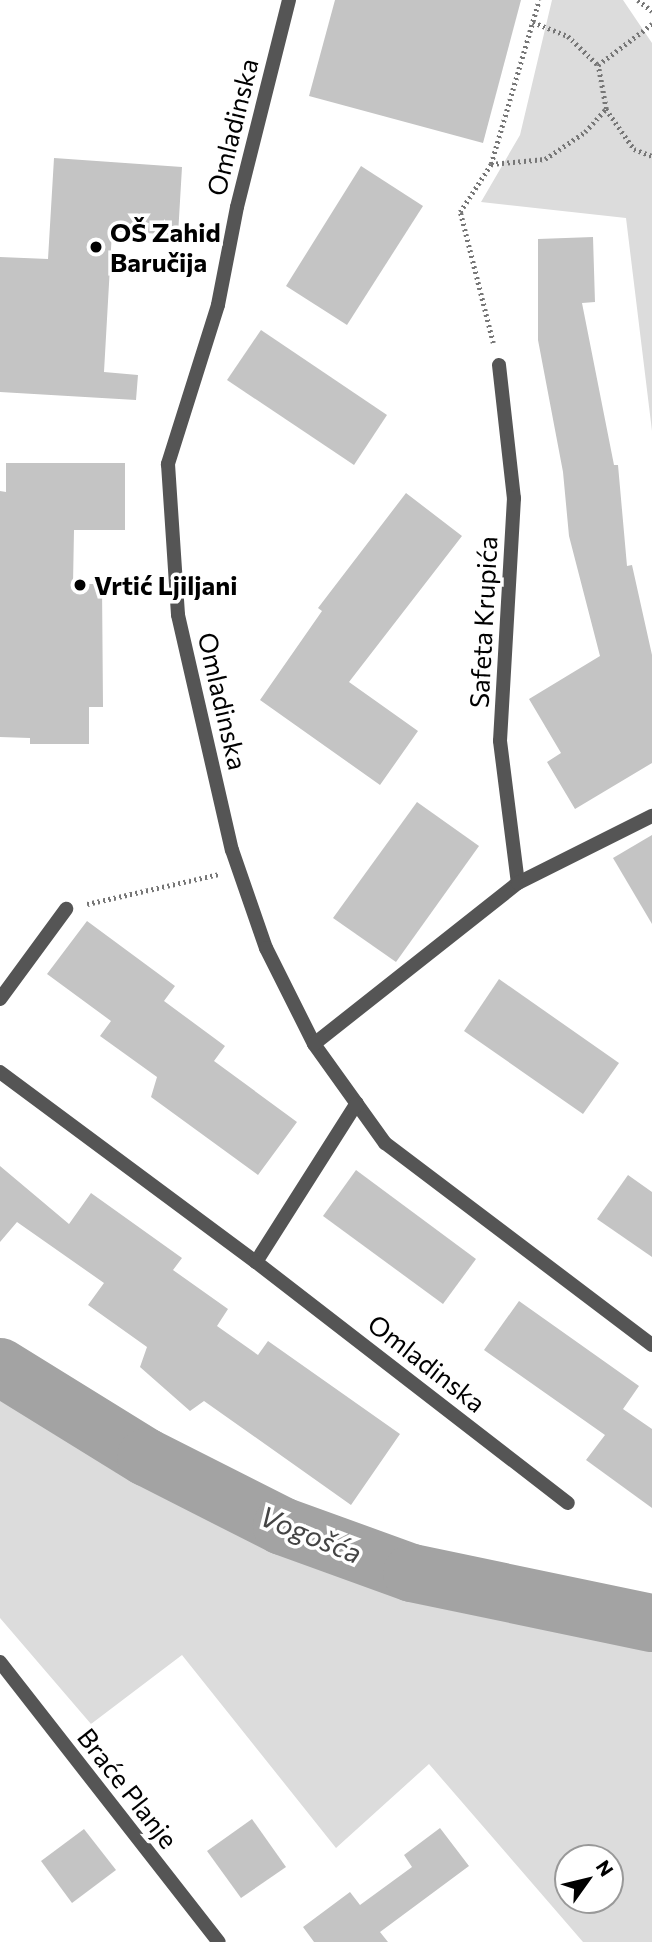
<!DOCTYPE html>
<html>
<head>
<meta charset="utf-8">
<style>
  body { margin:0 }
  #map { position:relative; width:652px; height:1942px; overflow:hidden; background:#fff; font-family:Commissioner,sans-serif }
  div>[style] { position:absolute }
  .green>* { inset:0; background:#dcdcdc }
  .river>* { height:58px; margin:-29px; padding:0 29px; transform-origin:29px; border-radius:29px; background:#a3a3a3 }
  .building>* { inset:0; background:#c4c4c4 }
  .path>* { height:4.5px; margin-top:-2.25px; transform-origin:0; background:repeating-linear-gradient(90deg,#777 0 2px,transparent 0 5.5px) }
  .street>* { height:14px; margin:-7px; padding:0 7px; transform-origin:7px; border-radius:7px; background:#555 }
  .dots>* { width:19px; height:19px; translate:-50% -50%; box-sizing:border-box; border:4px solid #fff; border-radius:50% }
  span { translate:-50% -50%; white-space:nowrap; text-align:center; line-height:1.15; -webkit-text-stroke:7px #fff; paint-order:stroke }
  .street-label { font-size:26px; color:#000 }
  .poi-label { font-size:26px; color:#000; font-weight:700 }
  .left { translate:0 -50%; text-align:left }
  .water-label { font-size:28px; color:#444; font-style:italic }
  .north { position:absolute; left:554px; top:1844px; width:70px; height:70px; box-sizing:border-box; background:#fff; border:2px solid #999; border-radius:50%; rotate:56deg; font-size:19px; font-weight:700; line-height:28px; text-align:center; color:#000 }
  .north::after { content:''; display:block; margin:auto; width:24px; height:32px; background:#000; clip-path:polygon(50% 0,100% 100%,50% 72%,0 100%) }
</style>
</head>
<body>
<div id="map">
  <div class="green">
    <i style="clip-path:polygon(552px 0,623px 0,652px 43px,652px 431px,626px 218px,481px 202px,520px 135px)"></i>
    <i style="clip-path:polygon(evenodd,0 1367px,146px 1457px,282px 1526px,412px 1573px,652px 1623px,652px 1942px,583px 1942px,429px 1764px,336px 1848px,182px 1655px,91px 1724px,0 1618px,0 1367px,610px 1858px,610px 1900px,568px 1900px,568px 1858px,610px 1858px)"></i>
  </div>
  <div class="river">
    <i style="left:0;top:1367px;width:172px;rotate:31.7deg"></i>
    <i style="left:146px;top:1457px;width:153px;rotate:26.9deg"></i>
    <i style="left:282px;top:1526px;width:138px;rotate:19.9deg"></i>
    <i style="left:412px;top:1573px;width:245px;rotate:11.8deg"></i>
  </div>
  <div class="building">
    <i style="clip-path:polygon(335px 0,521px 0,483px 143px,309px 96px)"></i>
    <i style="clip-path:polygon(54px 158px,182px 167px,178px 235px,112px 231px,104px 372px,138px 375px,136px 400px,0 392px,0 257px,48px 259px)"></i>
    <i style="clip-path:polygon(361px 166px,423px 206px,347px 325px,286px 286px)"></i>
    <i style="clip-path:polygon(593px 237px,595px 302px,582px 303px,614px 465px,618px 465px,627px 566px,632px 565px,652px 655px,652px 763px,575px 809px,547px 762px,561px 753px,529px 699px,600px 656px,569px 536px,563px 472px,538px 340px,538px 239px)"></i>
    <i style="clip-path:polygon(261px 330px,387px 415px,354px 465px,227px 380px)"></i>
    <i style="clip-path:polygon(6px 463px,125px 463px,125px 530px,74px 530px,73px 584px,102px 584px,103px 707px,89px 707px,89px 744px,30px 744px,30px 738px,0 737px,0 491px,6px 492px)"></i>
    <i style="clip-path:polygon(406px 493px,462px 536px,349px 682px,418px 731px,380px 785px,260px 700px,322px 611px,318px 608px)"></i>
    <i style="clip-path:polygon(417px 802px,479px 846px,396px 962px,333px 918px)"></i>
    <i style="clip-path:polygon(652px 835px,652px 924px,613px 858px)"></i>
    <i style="clip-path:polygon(87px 921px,175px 986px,164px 1001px,225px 1046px,214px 1061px,297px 1122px,258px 1175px,151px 1097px,157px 1077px,100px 1036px,111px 1021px,47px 974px)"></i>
    <i style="clip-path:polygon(499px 979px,619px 1063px,583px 1114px,464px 1031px)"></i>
    <i style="clip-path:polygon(0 1166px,69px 1224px,91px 1193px,182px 1258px,173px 1270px,228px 1309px,217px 1326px,258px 1355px,268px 1341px,400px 1434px,351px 1505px,204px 1401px,190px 1411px,140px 1367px,147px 1347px,88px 1305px,104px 1283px,17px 1222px,0 1242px)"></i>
    <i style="clip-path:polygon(356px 1170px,476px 1259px,443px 1304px,323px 1216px)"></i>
    <i style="clip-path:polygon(628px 1175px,652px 1192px,652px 1257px,597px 1219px)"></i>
    <i style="clip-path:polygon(519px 1301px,639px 1386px,623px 1409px,652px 1429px,652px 1508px,586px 1460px,605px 1435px,484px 1350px)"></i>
    <i style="clip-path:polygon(252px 1819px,286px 1867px,241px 1898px,207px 1851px)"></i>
    <i style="clip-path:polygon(440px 1828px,469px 1866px,380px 1932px,388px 1942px,314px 1942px,303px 1927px,350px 1892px,360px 1905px,412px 1867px,404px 1855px)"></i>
    <i style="clip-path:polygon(84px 1829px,116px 1870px,72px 1903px,41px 1861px)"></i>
  </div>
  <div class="path">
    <i style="left:638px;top:0;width:18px;rotate:38deg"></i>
    <i style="left:533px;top:22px;width:38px;rotate:22deg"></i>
    <i style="left:568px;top:36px;width:42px;rotate:44deg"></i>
    <i style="left:606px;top:109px;width:49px;rotate:55deg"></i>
    <i style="left:634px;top:149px;width:19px;rotate:21deg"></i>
    <i style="left:491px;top:164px;width:54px;rotate:-5.3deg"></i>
    <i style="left:545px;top:159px;width:48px;rotate:-34deg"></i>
    <i style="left:585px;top:132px;width:31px;rotate:-48deg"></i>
    <i style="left:606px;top:109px;width:45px;rotate:-100.3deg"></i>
    <i style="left:598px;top:65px;width:68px;rotate:-37.2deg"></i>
    <i style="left:493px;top:343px;width:135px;rotate:-104.1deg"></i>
    <i style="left:460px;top:212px;width:57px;rotate:-57.1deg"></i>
    <i style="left:491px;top:164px;width:171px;rotate:-73.7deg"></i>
    <i style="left:87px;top:904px;width:135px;rotate:-12.8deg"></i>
  </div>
  <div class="street">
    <i style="left:289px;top:0;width:213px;rotate:104.1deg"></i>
    <i style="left:237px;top:207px;width:100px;rotate:101deg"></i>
    <i style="left:218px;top:305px;width:167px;rotate:107.5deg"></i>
    <i style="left:168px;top:464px;width:151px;rotate:86.2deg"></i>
    <i style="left:178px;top:615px;width:241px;rotate:77.1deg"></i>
    <i style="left:232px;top:850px;width:104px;rotate:70.9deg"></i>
    <i style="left:266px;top:948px;width:107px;rotate:63.4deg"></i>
    <i style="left:314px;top:1044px;width:122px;rotate:54.4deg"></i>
    <i style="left:385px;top:1143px;width:335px;rotate:37.1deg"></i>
    <i style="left:499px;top:365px;width:134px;rotate:83.6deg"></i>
    <i style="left:514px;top:498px;width:243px;rotate:93.3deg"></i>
    <i style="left:500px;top:741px;width:143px;rotate:82.8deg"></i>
    <i style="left:0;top:999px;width:112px;rotate:-53.7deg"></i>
    <i style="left:314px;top:1044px;width:260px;rotate:-38.3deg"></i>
    <i style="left:518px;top:883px;width:150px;rotate:-26.6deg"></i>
    <i style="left:0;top:1072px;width:319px;rotate:36.6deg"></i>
    <i style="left:256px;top:1262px;width:188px;rotate:-57.6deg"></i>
    <i style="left:256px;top:1262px;width:394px;rotate:37.7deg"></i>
    <i style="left:0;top:1662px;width:355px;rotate:52deg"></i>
  </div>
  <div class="dots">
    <i style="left:96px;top:247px;background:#000"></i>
    <i style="left:80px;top:585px;background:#000"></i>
  </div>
  <div class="street-label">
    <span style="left:232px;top:127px;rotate:-76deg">Omladinska</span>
    <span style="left:483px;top:622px;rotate:-87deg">Safeta Krupića</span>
    <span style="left:223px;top:701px;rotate:77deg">Omladinska</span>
    <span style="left:427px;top:1363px;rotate:38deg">Omladinska</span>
    <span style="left:128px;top:1788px;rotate:52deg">Braće Planje</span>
  </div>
  <div class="poi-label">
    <span class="left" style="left:110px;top:247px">OŠ Zahid<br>Baručija</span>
    <span class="left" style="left:94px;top:585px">Vrtić Ljiljani</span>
  </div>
  <div class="water-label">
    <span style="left:311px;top:1534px;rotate:22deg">Vogošća</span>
  </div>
  <div class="north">N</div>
</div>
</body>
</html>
